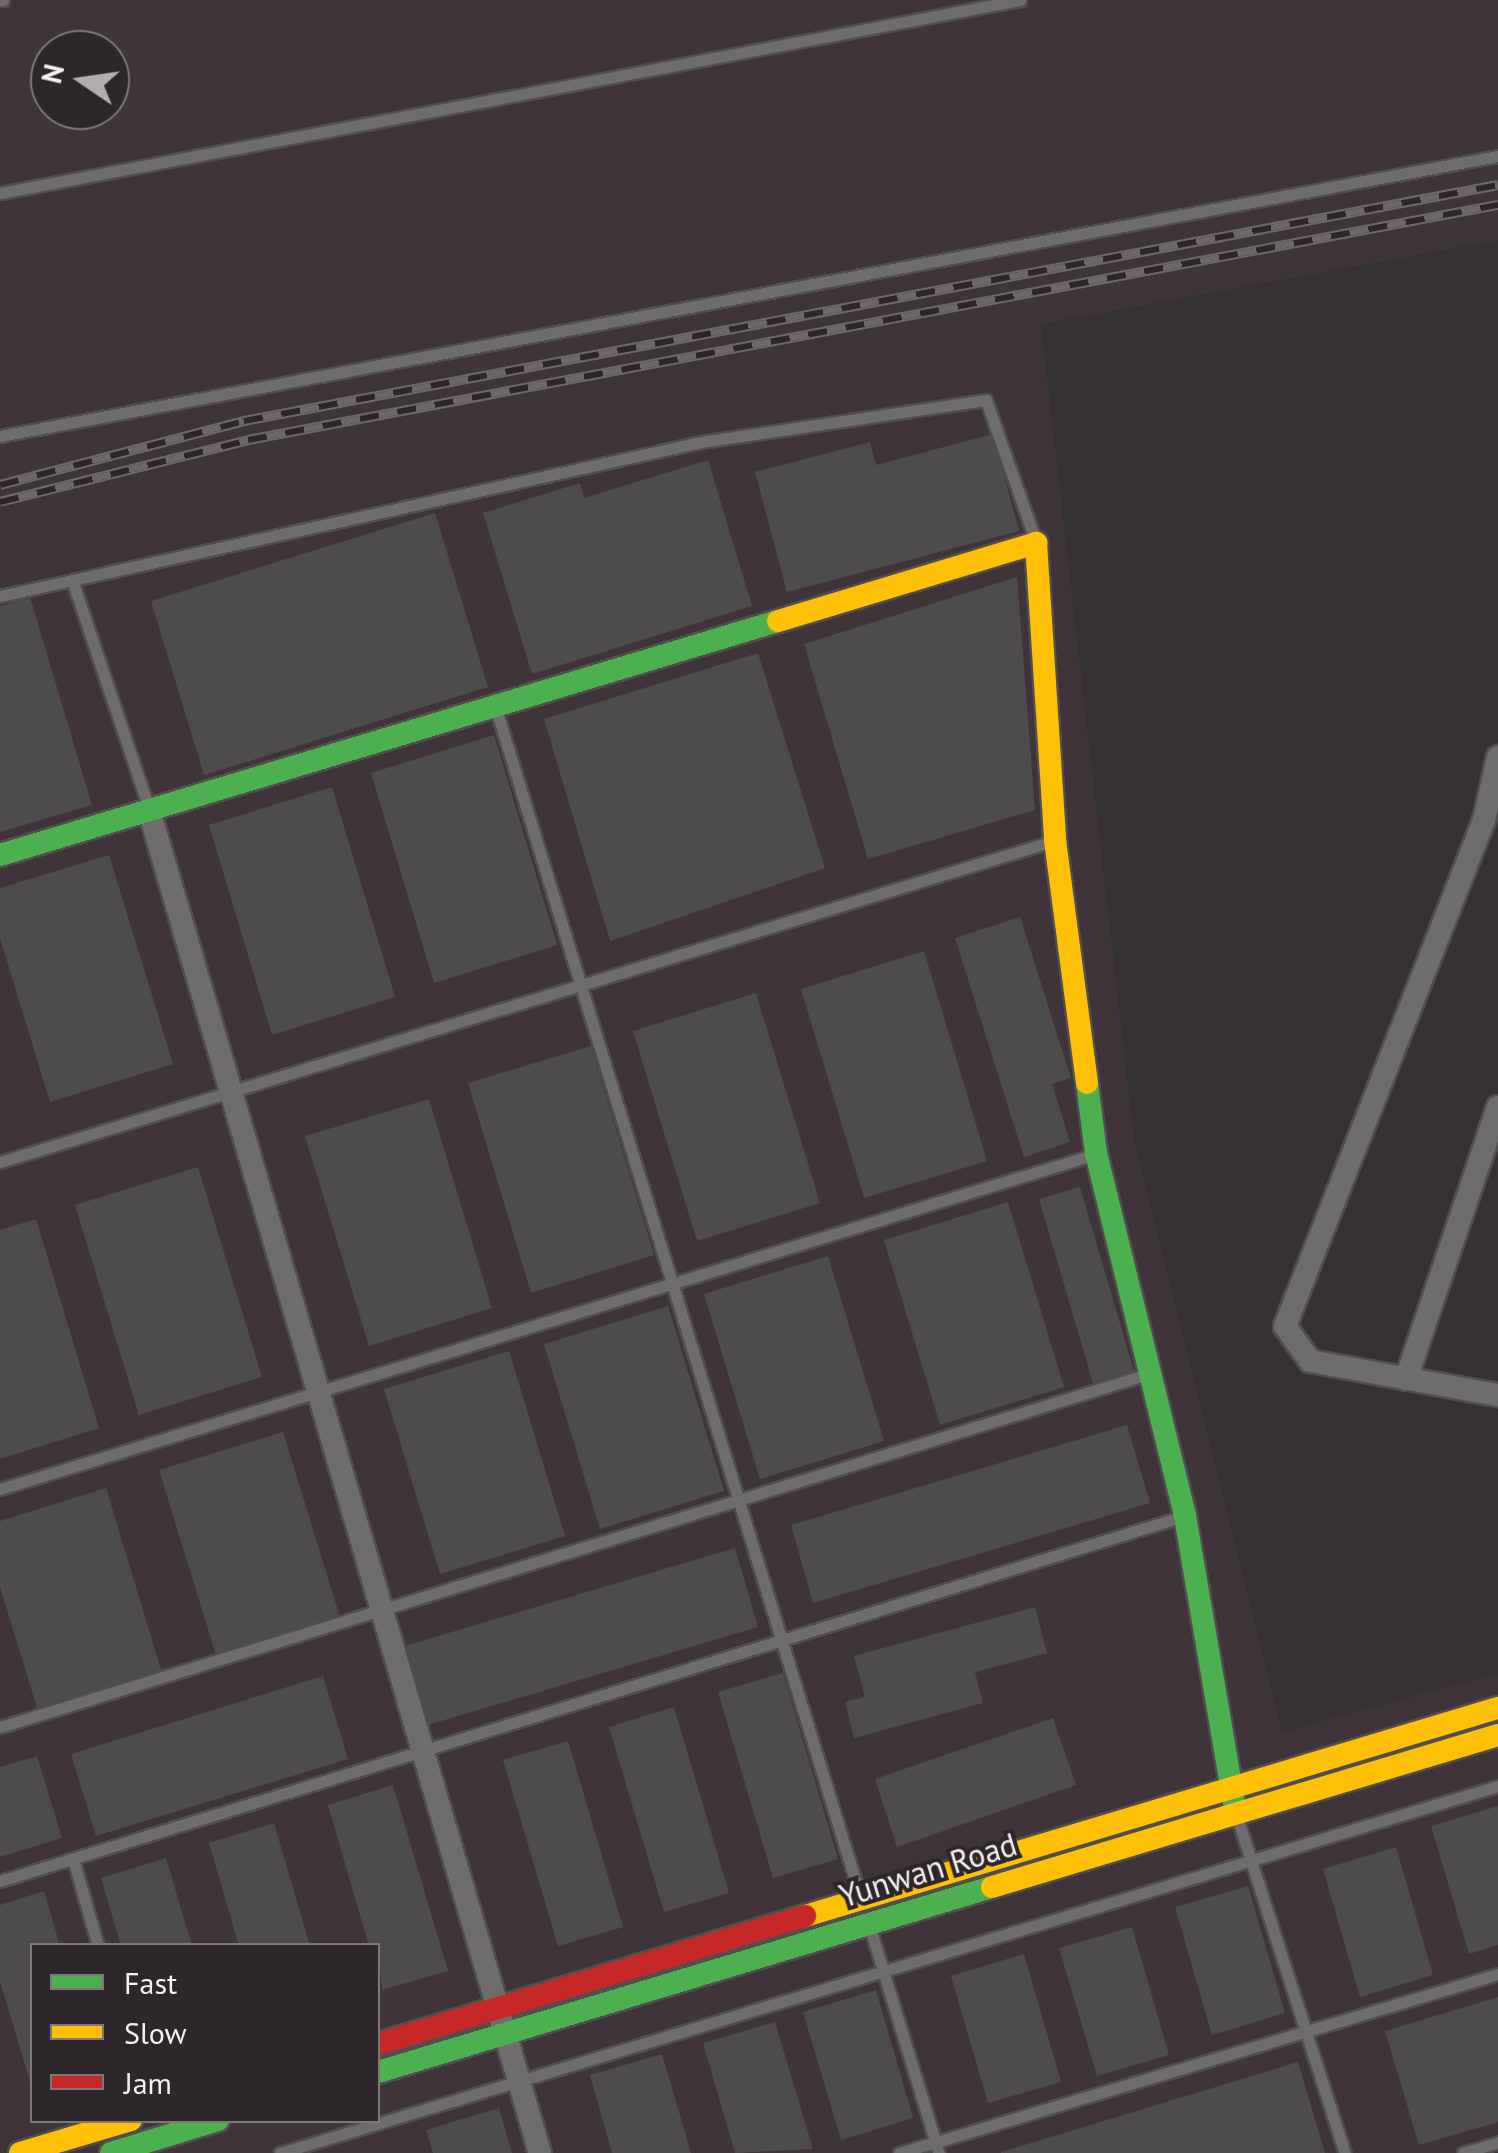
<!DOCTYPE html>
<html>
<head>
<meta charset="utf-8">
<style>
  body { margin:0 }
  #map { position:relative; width:1498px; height:2153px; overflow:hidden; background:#363234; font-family:"PT Sans",sans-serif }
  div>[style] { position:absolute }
  .built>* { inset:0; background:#40343b }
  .building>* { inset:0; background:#4e4b4c }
  .roads { filter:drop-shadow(2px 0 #514e50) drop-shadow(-2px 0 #514e50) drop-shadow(0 2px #514e50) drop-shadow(0 -2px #514e50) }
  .lane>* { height:11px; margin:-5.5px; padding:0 5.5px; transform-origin:5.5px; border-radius:5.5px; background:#6e6c6d }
  .street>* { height:22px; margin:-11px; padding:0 11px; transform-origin:11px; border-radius:11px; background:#6e6c6d }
  .fast>* { height:22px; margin:-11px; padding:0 11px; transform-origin:11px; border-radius:11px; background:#4caf50 }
  .slow>* { height:22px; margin:-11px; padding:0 11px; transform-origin:11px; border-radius:11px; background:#ffc107 }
  .jam>* { height:22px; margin:-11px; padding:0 11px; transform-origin:11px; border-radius:11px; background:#c62828 }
  .rail>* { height:10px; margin-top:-5px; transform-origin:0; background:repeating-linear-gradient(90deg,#2d262a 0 19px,#6c686a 0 38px); box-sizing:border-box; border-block:2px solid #6c686a }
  span { translate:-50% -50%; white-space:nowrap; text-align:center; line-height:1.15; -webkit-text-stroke:8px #2d262a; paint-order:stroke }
  .street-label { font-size:32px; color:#f5f0f3 }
  .legend { position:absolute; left:30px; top:1943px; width:350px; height:180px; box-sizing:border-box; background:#2d262a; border:2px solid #7d777a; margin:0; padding:12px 18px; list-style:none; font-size:30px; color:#f5f0f3 }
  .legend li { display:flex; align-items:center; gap:20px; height:50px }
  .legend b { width:50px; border:2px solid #7d777a }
  .north { position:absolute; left:30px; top:30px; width:100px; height:100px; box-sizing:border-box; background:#2d262a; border:2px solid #7d777a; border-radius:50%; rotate:283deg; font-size:28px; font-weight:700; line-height:40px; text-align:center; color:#f5f0f3 }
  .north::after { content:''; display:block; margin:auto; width:35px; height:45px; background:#b2aeb0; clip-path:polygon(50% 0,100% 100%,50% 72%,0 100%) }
</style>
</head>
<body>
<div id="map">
  <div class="built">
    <i style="clip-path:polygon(evenodd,0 0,1498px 0,1498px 240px,1041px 324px,1134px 1139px,1282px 1732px,1498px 1673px,1498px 2153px,0 2153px,0 0,50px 50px,110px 50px,110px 110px,50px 110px,50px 50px,0 0,32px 1946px,378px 1946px,378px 2120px,32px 2120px,32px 1946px)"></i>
  </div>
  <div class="building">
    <i style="clip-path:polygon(993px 434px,1019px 531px,787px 592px,755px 472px,870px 442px,876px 465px)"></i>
    <i style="clip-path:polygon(708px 460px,752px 606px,532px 674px,483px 513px,580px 483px,584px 498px)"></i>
    <i style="clip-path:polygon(435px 513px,488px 687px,204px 775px,151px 601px)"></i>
    <i style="clip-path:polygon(1017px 577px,1035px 810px,868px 859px,804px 644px)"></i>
    <i style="clip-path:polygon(30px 597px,92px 805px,0 832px,0 606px)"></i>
    <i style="clip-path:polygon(758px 653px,825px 868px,610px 941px,544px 719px)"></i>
    <i style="clip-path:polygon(494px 735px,557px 945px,434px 983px,371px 773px)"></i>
    <i style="clip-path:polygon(332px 787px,395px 997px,272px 1035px,209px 825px)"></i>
    <i style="clip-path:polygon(109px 855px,173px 1064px,50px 1102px,0 938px,0 888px)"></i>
    <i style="clip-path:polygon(1020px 917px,1071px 1078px,1052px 1084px,1070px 1142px,1024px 1157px,955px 938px)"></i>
    <i style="clip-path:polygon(924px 951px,987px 1161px,864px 1198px,801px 989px)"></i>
    <i style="clip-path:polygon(756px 993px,820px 1203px,697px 1241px,633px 1031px)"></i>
    <i style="clip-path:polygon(591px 1046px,654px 1255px,531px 1293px,468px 1083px)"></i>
    <i style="clip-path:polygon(429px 1099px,492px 1308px,369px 1346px,305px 1136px)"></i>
    <i style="clip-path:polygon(198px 1167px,262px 1377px,139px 1415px,75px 1205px)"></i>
    <i style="clip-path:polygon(1080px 1187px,1134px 1371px,1093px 1383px,1039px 1199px)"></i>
    <i style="clip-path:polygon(1008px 1202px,1064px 1387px,940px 1425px,884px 1240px)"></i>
    <i style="clip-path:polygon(36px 1219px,99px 1428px,0 1459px,0 1230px)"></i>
    <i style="clip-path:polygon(828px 1256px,884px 1441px,760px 1479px,704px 1294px)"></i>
    <i style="clip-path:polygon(668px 1306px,724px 1491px,600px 1529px,544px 1344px)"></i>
    <i style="clip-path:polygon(509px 1351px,565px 1536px,440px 1574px,384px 1389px)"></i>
    <i style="clip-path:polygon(1127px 1425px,1150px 1503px,813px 1603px,791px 1525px)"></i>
    <i style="clip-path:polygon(283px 1432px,340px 1617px,216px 1655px,159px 1470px)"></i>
    <i style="clip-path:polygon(106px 1488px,162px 1673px,38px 1711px,0 1587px,0 1521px)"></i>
    <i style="clip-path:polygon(735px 1548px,758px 1627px,421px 1727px,398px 1648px)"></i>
    <i style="clip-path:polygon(1035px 1607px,1047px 1653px,975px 1672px,983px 1703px,854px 1738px,845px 1702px,865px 1697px,854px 1656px)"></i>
    <i style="clip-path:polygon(783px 1673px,838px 1859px,773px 1878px,718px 1692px)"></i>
    <i style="clip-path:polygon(323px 1676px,348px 1759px,96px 1836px,71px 1754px)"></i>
    <i style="clip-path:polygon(674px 1707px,729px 1893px,664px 1912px,609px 1727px)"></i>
    <i style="clip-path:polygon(1053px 1718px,1076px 1785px,897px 1847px,875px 1779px)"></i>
    <i style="clip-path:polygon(568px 1741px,623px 1927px,558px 1946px,503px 1760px)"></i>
    <i style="clip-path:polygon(37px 1756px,62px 1838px,0 1857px,0 1767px)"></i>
    <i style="clip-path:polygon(393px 1785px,448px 1971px,382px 1990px,378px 1946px,369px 1946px,328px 1805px)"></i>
    <i style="clip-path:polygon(1498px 1806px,1498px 1945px,1469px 1954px,1431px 1826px)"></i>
    <i style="clip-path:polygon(274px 1823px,310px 1946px,239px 1946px,209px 1843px)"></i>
    <i style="clip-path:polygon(1396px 1847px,1433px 1975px,1360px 1997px,1323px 1869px)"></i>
    <i style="clip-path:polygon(166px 1858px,192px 1946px,121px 1946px,101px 1878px)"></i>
    <i style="clip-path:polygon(1248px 1886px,1285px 2013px,1212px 2035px,1175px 1907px)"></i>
    <i style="clip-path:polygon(44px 1891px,60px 1946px,32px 1946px,32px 2088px,0 1981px,0 1905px)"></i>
    <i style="clip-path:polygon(1132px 1927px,1169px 2055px,1097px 2076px,1059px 1948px)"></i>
    <i style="clip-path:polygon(1024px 1954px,1061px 2082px,988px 2103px,951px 1976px)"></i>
    <i style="clip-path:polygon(876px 1990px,913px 2118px,841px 2140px,803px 2012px)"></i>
    <i style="clip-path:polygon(1498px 1997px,1498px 2122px,1419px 2145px,1385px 2031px)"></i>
    <i style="clip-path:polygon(775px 2022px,813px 2149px,735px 2153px,703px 2043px)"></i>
    <i style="clip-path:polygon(662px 2054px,691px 2153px,612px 2153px,590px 2075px)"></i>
    <i style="clip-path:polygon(1298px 2062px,1325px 2153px,1001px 2153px,1001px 2152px)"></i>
    <i style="clip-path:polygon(499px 2108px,512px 2153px,433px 2153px,426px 2130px)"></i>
  </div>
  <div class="roads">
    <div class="lane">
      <i style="left:0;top:0;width:3px"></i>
      <i style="left:0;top:193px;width:1038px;rotate:-10.71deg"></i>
      <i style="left:0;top:436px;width:1524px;rotate:-10.59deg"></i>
      <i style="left:72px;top:580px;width:238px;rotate:71.4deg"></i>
      <i style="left:0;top:596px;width:718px;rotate:-12.39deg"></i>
      <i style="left:701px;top:442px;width:288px;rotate:-8.4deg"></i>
      <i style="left:986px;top:400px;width:147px;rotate:70.6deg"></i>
      <i style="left:496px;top:709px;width:1242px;rotate:72.95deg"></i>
      <i style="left:0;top:1162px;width:1101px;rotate:-16.95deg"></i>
      <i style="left:0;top:1489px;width:1146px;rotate:-17deg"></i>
      <i style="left:0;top:1727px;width:1201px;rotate:-17.09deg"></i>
      <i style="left:1236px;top:1814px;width:356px;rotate:72.2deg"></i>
      <i style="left:73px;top:1859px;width:91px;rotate:74deg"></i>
      <i style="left:0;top:1881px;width:1236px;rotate:-17.13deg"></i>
      <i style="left:870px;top:1928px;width:235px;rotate:73deg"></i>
      <i style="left:280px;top:2153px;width:1272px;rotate:-16.77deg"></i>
      <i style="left:899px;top:2153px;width:625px;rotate:-16.64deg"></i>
      <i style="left:1463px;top:2153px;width:37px;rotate:-17deg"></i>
    </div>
    <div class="street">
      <i style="left:1498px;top:757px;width:65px;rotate:102.5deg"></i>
      <i style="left:1484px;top:820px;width:544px;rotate:111.47deg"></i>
      <i style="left:1285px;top:1326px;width:43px;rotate:54.5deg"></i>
      <i style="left:1310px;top:1361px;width:191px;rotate:10.3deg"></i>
      <i style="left:149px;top:810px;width:1399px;rotate:73.77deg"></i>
      <i style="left:1406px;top:1379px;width:287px;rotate:-71.3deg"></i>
    </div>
    <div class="fast">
      <i style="left:0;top:855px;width:812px;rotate:-16.74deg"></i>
      <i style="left:1087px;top:1083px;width:71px;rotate:82.7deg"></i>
      <i style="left:1096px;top:1153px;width:374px;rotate:76.2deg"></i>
      <i style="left:1185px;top:1516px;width:301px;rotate:80.3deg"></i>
      <i style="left:378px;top:2072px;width:641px;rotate:-16.77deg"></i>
      <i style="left:111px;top:2153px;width:112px;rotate:-17.1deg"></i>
    </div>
    <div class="slow">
      <i style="left:778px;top:621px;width:270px;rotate:-16.8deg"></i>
      <i style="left:1036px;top:543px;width:298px;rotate:86.3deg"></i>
      <i style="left:1055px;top:840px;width:245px;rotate:82.5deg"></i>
      <i style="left:992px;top:1887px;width:528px;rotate:-16.72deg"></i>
      <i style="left:805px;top:1916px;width:724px;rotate:-16.71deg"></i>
      <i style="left:20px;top:2153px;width:116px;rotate:-16.6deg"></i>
    </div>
    <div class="jam">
      <i style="left:378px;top:2044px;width:446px;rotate:-16.7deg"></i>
    </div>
  </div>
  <div class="rail">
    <i style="left:0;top:485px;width:252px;rotate:-14.7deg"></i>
    <i style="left:244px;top:421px;width:1276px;rotate:-10.66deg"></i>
    <i style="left:0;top:502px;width:256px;rotate:-14deg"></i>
    <i style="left:248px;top:440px;width:1272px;rotate:-10.65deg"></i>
  </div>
  <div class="street-label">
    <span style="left:928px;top:1870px;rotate:-17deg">Yunwan Road</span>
  </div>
  <ul class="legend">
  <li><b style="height:12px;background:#4caf50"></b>Fast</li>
  <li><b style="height:12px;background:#ffc107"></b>Slow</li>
  <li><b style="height:12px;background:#c62828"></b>Jam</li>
  </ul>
  <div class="north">N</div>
</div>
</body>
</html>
